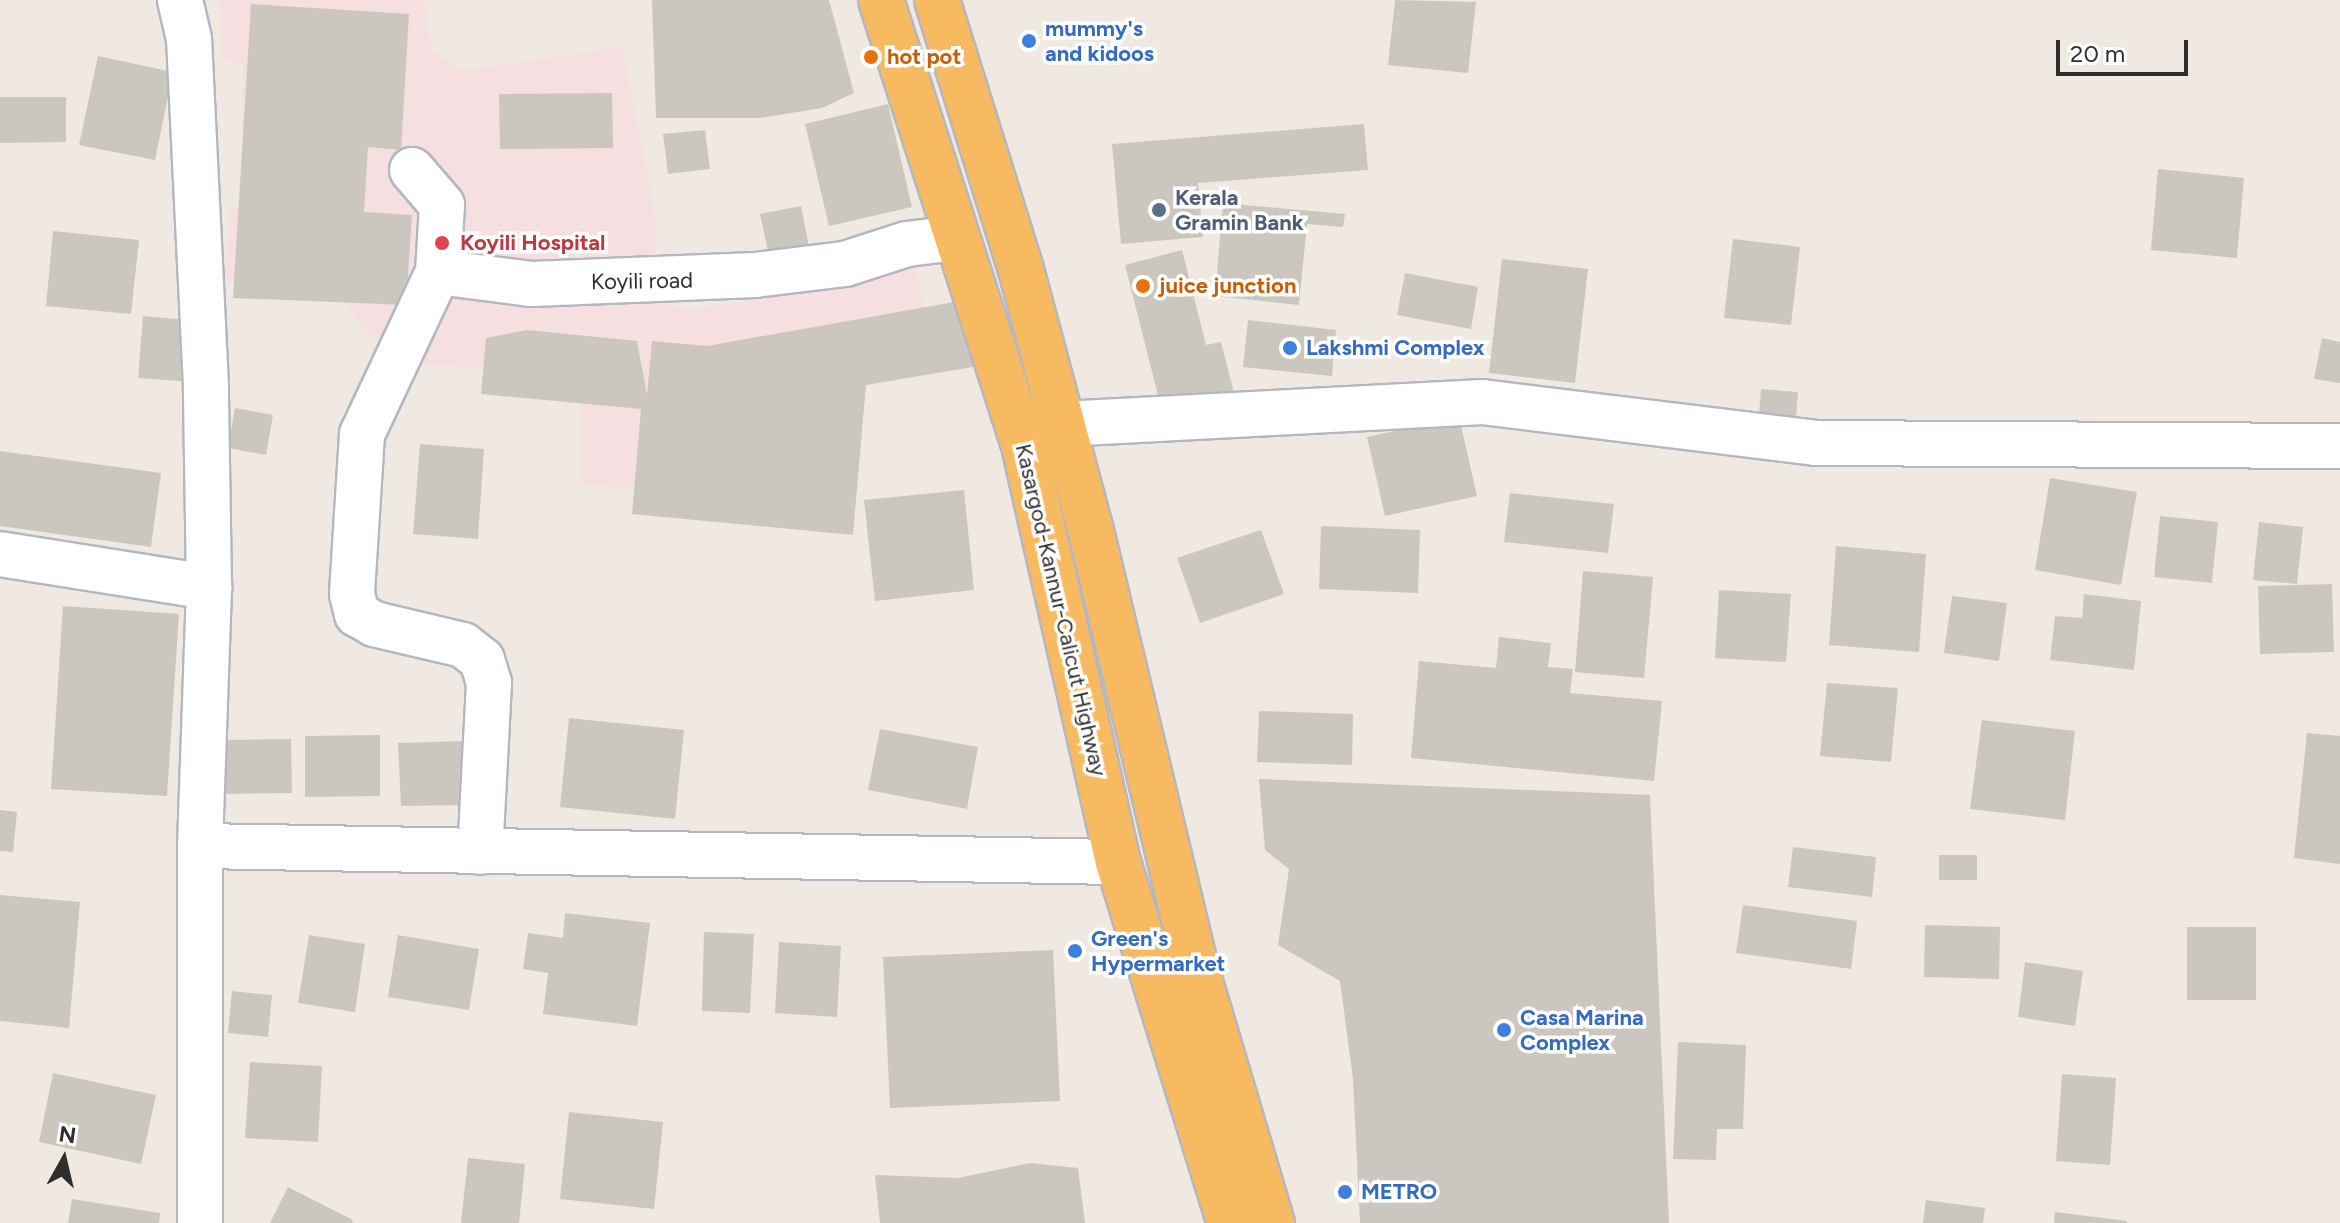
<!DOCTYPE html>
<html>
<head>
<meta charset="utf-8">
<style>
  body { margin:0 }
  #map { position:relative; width:2340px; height:1223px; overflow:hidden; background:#efe9e1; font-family:Figtree,sans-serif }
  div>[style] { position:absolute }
  .medical>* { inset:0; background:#f5dfe0 }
  .building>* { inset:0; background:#cbc7bf }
  .roads { filter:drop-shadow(2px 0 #b4b7c1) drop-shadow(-2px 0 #b4b7c1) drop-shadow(0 2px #b4b7c1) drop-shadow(0 -2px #b4b7c1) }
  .minor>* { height:44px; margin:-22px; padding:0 22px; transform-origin:22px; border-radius:22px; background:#fff }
  .trunk>* { height:44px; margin:-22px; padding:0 22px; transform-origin:22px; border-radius:22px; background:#f8ba60 }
  .dots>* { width:22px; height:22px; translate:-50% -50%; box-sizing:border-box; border:4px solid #fff; border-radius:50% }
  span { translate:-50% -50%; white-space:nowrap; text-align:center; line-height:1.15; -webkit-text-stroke:7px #fff; paint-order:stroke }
  .shop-label { font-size:22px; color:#366cbe; font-weight:700 }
  .left { translate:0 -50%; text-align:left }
  .food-label { font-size:22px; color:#c56008; font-weight:700 }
  .service-label { font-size:22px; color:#4e5e75; font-weight:700 }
  .health-label { font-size:22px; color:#be3a42; font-weight:700 }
  .street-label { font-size:22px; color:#2e2e2e }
  .north { position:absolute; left:24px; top:1119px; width:80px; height:80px; -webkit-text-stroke:6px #fff; paint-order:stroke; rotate:8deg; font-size:22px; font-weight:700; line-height:32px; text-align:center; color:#2e2e2e }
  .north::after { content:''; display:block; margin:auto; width:28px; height:36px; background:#2e2e2e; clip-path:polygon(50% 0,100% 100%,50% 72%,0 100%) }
  .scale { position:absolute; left:2056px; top:40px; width:132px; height:36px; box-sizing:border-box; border:4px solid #2e2e2e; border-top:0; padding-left:10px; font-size:24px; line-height:28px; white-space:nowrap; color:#2e2e2e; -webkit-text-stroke:6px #fff; paint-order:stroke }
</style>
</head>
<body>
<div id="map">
  <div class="medical">
    <i style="clip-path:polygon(219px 0,424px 0,432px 50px,460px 71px,622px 47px,657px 225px,654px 302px,692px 309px,769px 298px,913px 261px,935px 349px,806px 373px,703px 494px,581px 484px,580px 374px,417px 364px,367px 332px,336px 289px,223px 282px,230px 210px,241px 207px,243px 64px,222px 59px)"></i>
  </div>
  <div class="building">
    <i style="clip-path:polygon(652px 0,829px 0,854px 93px,822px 108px,760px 118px,656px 118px)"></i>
    <i style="clip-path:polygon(1395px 0,1476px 2px,1468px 73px,1388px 65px)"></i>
    <i style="clip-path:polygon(251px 4px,409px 14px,401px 150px,368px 147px,364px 212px,412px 215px,406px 305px,233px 298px)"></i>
    <i style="clip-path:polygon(98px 56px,173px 72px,155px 160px,79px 145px)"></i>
    <i style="clip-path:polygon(612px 93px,613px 148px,500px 149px,499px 94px)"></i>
    <i style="clip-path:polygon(0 97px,66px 97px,66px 142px,0 143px)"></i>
    <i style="clip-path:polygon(888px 104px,912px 207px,829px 226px,805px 124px)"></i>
    <i style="clip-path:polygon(1364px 124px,1368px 170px,1198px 183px,1203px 237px,1121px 244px,1112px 144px)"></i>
    <i style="clip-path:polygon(705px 130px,710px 169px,668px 174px,663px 134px)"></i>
    <i style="clip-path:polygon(2158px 169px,2244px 178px,2237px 258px,2151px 250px)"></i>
    <i style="clip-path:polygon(1223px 203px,1345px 214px,1343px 227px,1307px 224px,1299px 305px,1215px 296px)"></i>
    <i style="clip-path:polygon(801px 206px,811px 257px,771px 265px,760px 214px)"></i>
    <i style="clip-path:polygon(53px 231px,139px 240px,131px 314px,46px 306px)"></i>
    <i style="clip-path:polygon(1733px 239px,1800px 247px,1791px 325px,1724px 318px)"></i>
    <i style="clip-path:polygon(1182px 250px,1206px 345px,1221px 342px,1234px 393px,1162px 411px,1125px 265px)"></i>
    <i style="clip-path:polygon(1502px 259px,1588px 269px,1575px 383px,1489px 373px)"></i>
    <i style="clip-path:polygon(1405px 273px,1478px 287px,1471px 329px,1397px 315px)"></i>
    <i style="clip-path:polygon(971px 299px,979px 366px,866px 385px,853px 535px,632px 514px,641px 409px,481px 394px,486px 338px,527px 330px,637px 341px,647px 395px,652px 341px,707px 346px)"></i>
    <i style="clip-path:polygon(143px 316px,198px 321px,192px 382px,138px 378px)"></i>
    <i style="clip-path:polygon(1248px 320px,1336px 330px,1332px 376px,1243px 367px)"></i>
    <i style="clip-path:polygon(2322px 338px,2340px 342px,2340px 383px,2314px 379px)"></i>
    <i style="clip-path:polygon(1761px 389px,1798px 392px,1795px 431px,1758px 428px)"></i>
    <i style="clip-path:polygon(235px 408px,273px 415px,266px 455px,228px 448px)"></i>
    <i style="clip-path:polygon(1459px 417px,1477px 496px,1385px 516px,1367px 437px)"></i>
    <i style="clip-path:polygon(420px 444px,484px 449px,478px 539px,413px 534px)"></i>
    <i style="clip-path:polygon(0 451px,161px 473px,151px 547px,0 526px)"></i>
    <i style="clip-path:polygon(2050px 478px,2137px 492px,2121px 585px,2035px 570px)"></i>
    <i style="clip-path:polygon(964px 490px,974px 590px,875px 601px,864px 500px)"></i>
    <i style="clip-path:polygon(1510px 493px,1614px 504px,1608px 553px,1504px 542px)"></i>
    <i style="clip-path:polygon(2160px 516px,2218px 522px,2212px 583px,2154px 577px)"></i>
    <i style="clip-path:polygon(2259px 522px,2303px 527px,2297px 584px,2253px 580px)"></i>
    <i style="clip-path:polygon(1321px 526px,1420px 530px,1418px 593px,1319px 589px)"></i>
    <i style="clip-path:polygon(1261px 530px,1284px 594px,1200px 623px,1177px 558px)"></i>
    <i style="clip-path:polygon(1836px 546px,1926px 554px,1919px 652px,1829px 645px)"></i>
    <i style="clip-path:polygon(1583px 571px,1653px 577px,1644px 678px,1575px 672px)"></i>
    <i style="clip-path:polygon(2332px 584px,2334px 652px,2260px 654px,2258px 586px)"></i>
    <i style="clip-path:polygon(1719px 590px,1791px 594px,1786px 662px,1715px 658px)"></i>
    <i style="clip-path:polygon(2084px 594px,2141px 601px,2134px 670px,2050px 660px,2055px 616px,2082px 618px)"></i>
    <i style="clip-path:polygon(1952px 596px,2007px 603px,1999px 661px,1944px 653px)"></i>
    <i style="clip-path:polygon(63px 606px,179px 614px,167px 796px,51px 789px)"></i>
    <i style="clip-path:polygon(1499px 637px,1551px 643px,1548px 667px,1573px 669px,1570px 693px,1662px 701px,1654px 781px,1411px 758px,1419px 661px,1496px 668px)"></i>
    <i style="clip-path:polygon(1827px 683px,1898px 688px,1891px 762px,1820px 756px)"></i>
    <i style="clip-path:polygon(1259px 711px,1353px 714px,1352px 765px,1257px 762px)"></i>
    <i style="clip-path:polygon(569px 718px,684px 730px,675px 819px,560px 807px)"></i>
    <i style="clip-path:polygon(1982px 720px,2075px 731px,2065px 820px,1970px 809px)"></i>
    <i style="clip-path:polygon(880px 729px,978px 747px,967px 809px,868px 790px)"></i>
    <i style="clip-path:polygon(2307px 733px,2340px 736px,2340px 864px,2294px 858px)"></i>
    <i style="clip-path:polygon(380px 735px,380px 796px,305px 797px,305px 736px)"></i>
    <i style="clip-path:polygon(291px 739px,292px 793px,224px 794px,223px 740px)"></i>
    <i style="clip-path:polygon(464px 741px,466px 805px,401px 806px,398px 743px)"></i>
    <i style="clip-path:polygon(1259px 779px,1650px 795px,1669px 1223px,1360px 1223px,1353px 1079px,1340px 981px,1278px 945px,1289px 869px,1265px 850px)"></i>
    <i style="clip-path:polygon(0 810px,17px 812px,13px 852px,0 851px)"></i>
    <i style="clip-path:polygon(1793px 847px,1876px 857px,1872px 897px,1788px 887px)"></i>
    <i style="clip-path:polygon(1939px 855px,1977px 855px,1977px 880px,1939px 880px)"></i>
    <i style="clip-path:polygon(0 895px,80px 902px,69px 1028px,0 1021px)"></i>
    <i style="clip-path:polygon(1743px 905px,1857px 921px,1851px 969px,1736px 953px)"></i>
    <i style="clip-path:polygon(565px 913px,650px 923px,637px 1026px,543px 1014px,548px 973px,523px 969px,528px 933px,563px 938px)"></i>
    <i style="clip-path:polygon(1925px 925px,2000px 927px,1999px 979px,1924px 977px)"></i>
    <i style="clip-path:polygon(2187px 927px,2256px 927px,2256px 1000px,2187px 1000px)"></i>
    <i style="clip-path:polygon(704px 932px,754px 934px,750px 1013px,702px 1011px)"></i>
    <i style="clip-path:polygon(309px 935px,365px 944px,355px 1012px,298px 1003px)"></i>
    <i style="clip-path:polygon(398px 935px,479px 949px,469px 1010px,388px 997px)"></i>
    <i style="clip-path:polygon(779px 942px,841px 946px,837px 1017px,775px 1013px)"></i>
    <i style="clip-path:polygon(1053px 950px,1060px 1101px,890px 1108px,883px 957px)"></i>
    <i style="clip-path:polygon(2025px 962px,2083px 971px,2075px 1026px,2018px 1017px)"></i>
    <i style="clip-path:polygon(232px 991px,272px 995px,268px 1037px,228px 1033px)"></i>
    <i style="clip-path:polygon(1678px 1042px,1746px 1045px,1743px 1129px,1717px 1129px,1716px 1160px,1673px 1159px)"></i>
    <i style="clip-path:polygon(250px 1062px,322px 1066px,318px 1142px,245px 1138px)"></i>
    <i style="clip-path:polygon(53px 1073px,156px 1095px,141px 1164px,39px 1142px)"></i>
    <i style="clip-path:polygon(2062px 1074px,2116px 1078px,2110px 1165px,2056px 1161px)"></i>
    <i style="clip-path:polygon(569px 1112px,663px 1122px,654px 1209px,560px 1199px)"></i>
    <i style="clip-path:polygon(468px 1158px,525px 1164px,519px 1223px,461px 1223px)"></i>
    <i style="clip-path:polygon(1030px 1163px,1078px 1168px,1085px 1223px,880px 1223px,875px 1175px,958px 1178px)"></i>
    <i style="clip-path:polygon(288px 1187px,353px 1220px,352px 1223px,270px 1223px)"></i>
    <i style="clip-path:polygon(72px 1199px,160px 1213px,159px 1223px,68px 1223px)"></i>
    <i style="clip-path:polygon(1926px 1200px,1985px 1208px,1983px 1223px,1923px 1223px)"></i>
    <i style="clip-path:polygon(2055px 1212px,2127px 1221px,2127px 1223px,2054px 1223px)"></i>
  </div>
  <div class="roads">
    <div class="minor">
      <i style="left:412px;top:170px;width:46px;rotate:49.4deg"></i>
      <i style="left:442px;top:205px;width:67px;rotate:93.4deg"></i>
      <i style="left:438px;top:272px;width:95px;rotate:7.3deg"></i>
      <i style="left:532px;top:284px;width:223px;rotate:-2.3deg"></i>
      <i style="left:755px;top:275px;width:91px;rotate:-7deg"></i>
      <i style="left:845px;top:264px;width:65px;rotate:-17.9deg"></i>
      <i style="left:907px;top:244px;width:48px;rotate:-7.1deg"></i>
      <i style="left:438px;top:272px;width:179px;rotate:115.1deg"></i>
      <i style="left:362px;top:434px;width:160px;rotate:93.6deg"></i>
      <i style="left:352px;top:594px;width:21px;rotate:76deg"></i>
      <i style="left:357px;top:614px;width:20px;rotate:30deg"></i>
      <i style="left:374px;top:624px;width:91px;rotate:13.3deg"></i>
      <i style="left:463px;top:645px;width:24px;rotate:38deg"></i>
      <i style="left:482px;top:660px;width:24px;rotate:73deg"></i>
      <i style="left:489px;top:683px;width:169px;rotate:93deg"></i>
      <i style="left:1062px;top:424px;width:421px;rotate:-3deg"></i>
      <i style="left:1482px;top:402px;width:336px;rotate:7deg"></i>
      <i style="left:1815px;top:443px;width:525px;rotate:0.33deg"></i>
      <i style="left:0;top:554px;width:212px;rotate:9deg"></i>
      <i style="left:209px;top:587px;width:201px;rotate:-90.9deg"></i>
      <i style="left:206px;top:386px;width:347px;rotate:-92.8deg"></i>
      <i style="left:189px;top:39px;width:40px;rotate:-103deg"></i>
      <i style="left:200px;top:846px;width:918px;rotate:1deg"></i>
      <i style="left:200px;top:1223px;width:377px;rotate:-90deg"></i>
      <i style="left:200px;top:846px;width:259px;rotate:-88deg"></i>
    </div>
    <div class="trunk">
      <i style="left:881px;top:0;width:463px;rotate:72.2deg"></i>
      <i style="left:1023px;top:441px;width:432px;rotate:77.3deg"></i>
      <i style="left:1118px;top:862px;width:378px;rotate:72.8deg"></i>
      <i style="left:937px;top:0;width:279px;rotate:72.7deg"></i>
      <i style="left:1020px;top:266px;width:274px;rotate:75deg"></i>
      <i style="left:1091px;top:531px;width:457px;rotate:76.5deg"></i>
      <i style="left:1198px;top:975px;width:259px;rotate:73.4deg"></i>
    </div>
  </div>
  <div class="dots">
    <i style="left:1029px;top:41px;background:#3f7fe0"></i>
    <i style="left:871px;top:57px;background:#e8710a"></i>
    <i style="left:1159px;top:210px;background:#5c6f8a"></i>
    <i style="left:442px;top:243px;background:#e0444e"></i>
    <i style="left:1143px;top:286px;background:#e8710a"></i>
    <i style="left:1290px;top:348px;background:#3f7fe0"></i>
    <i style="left:1075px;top:951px;background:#3f7fe0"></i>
    <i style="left:1504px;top:1030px;background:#3f7fe0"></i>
    <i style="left:1345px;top:1192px;background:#3f7fe0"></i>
  </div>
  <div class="shop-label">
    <span class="left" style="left:1045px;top:41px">mummy's<br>and kidoos</span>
    <span class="left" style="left:1306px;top:348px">Lakshmi Complex</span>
    <span class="left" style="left:1091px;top:951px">Green's<br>Hypermarket</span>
    <span class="left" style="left:1520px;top:1030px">Casa Marina<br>Complex</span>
    <span class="left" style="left:1361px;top:1192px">METRO</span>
  </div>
  <div class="food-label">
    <span class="left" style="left:887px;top:57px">hot pot</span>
    <span class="left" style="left:1159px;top:286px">juice junction</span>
  </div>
  <div class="service-label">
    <span class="left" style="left:1175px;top:210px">Kerala<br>Gramin Bank</span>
  </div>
  <div class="health-label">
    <span class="left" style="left:460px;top:243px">Koyili Hospital</span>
  </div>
  <div class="street-label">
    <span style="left:642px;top:281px;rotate:-1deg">Koyili road</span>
    <span style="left:1061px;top:610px;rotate:77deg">Kasargod-Kannur-Calicut Highway</span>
  </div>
  <div class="north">N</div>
  <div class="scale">20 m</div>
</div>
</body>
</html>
